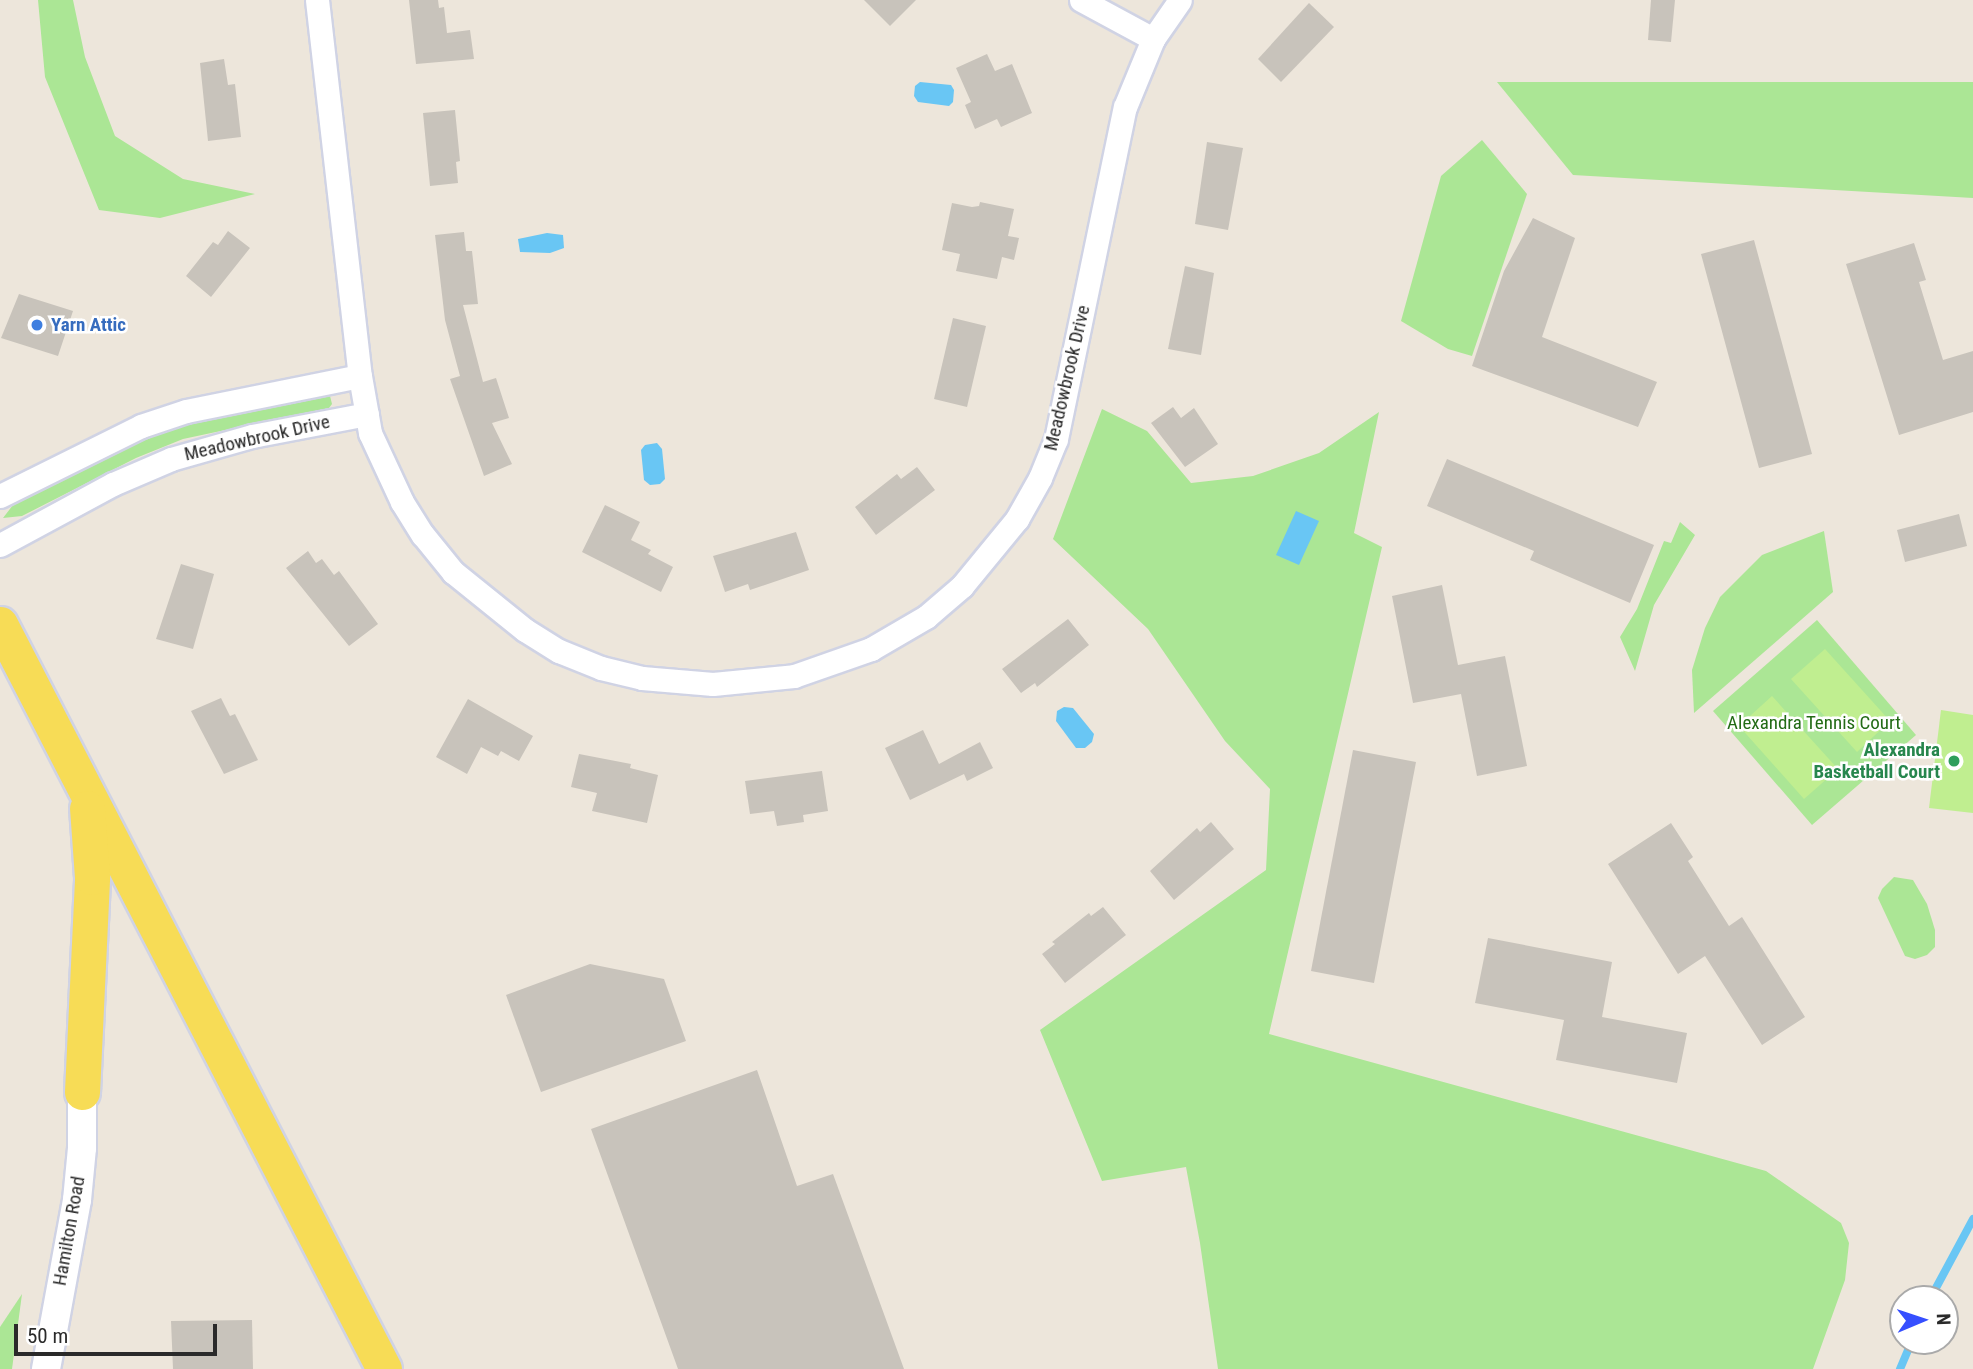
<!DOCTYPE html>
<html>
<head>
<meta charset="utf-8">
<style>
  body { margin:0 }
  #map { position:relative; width:1973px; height:1369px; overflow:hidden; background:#ede6db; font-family:"Roboto Condensed",sans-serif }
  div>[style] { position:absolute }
  .green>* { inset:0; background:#abe695 }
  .pitch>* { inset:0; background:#c0ee90 }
  .water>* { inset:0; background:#69c6f4 }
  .stream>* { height:8px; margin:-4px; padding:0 4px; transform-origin:4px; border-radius:4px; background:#69c6f4 }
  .building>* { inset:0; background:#c8c3bb }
  .roads { filter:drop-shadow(2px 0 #d0d3e4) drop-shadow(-2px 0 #d0d3e4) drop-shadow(0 2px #d0d3e4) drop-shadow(0 -2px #d0d3e4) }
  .minor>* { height:23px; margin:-11.5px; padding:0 11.5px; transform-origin:11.5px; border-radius:11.5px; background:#fff }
  .tertiary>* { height:28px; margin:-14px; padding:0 14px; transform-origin:14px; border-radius:14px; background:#fff }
  .primary>* { height:35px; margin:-17.5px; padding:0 17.5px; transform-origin:17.5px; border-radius:17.5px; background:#f7dc56 }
  .dots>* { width:19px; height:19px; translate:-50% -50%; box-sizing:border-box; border:4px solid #fff; border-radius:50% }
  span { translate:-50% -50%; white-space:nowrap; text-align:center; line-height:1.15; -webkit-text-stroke:5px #fff; paint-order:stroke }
  .shop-label { font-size:19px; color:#366cbe; font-weight:700 }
  .left { translate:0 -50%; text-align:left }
  .street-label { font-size:19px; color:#2a2a2a }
  .park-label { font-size:19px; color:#236b16 }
  .leisure-label { font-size:19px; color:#27864d; font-weight:700 }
  .right { translate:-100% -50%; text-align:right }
  .north { position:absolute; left:1889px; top:1285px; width:70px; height:70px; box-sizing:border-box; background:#fff; border:2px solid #aaa; border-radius:50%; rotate:88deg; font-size:19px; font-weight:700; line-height:28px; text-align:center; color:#2a2a2a }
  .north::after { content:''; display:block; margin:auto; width:24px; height:32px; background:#364fff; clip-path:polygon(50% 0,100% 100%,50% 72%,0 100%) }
  .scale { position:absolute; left:14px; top:1324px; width:203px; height:32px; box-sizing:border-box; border:4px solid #2a2a2a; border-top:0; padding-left:9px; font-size:21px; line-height:24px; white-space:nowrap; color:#2a2a2a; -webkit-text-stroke:5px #fff; paint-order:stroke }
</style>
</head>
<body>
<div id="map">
  <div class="green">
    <i style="clip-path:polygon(38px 0,73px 0,85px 57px,115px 136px,183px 179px,255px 194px,160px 218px,99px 210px,45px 77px)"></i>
    <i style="clip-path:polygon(1497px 82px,1973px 82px,1973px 198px,1573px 175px)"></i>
    <i style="clip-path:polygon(1482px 140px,1527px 194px,1472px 356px,1448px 349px,1401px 321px,1441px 176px)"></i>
    <i style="clip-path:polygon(321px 395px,330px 396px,332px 404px,329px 408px,183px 439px,136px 458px,22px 516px,3px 518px,13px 505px,90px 464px,168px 430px,208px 418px)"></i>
    <i style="clip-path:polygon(1102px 409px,1147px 431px,1191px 483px,1253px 476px,1319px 453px,1379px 412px,1354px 533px,1382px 547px,1269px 1034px,1766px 1171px,1841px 1223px,1849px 1243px,1845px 1280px,1813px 1369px,1218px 1369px,1200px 1243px,1186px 1167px,1102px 1181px,1040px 1030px,1266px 870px,1270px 789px,1225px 741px,1148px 629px,1053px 539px)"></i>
    <i style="clip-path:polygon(1680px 522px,1695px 535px,1654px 605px,1635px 671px,1620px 637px,1637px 609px,1664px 541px,1671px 543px)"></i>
    <i style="clip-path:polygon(1824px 531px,1833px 592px,1694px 713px,1692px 670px,1705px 628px,1720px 597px,1762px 555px)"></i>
    <i style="clip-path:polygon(1817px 620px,1916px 735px,1812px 825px,1713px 711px)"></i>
    <i style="clip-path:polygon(1894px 877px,1913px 880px,1927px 904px,1935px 930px,1935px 947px,1927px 955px,1915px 959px,1905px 956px,1878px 898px,1882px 889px)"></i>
    <i style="clip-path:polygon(22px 1294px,12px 1369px,0 1369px,0 1327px)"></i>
  </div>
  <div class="pitch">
    <i style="clip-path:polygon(1825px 649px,1890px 721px,1857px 752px,1791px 679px)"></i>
    <i style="clip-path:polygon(1772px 696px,1838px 769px,1804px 799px,1739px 726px)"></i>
    <i style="clip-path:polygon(1941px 710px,1973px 715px,1973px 813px,1929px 808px)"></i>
  </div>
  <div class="water">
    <i style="clip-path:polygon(920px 82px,951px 85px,954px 90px,953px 102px,949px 106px,918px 102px,914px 96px,915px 86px)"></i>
    <i style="clip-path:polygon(547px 233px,563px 235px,564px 248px,550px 253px,520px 252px,518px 239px)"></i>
    <i style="clip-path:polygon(657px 443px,662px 449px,665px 479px,660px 484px,650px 485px,644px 480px,641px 450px,645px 445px)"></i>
    <i style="clip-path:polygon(1296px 511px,1319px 521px,1299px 565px,1276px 555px)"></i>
    <i style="clip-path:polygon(1064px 707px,1073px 708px,1094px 734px,1092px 742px,1085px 748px,1076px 748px,1056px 721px,1057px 711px)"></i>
  </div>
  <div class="stream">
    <i style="left:1930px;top:1299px;width:91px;rotate:-61.7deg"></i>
    <i style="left:1900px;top:1369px;width:30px;rotate:-67deg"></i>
  </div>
  <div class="building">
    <i style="clip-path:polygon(409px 0,438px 0,439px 8px,444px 7px,447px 33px,470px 30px,474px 59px,416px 64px)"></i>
    <i style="clip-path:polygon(864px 0,916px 0,890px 26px)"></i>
    <i style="clip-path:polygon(1651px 0,1675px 0,1671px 42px,1648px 40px)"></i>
    <i style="clip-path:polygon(1309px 3px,1334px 27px,1281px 82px,1258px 59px)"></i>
    <i style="clip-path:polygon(987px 54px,995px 71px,1012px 64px,1032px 113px,1001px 127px,997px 119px,975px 129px,965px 105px,971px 102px,956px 68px)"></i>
    <i style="clip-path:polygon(224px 59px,228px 85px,235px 84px,241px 137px,208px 141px,200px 63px)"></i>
    <i style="clip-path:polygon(455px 110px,460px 161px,456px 162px,458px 183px,430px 186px,423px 113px)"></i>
    <i style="clip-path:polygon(1207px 142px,1243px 148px,1228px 230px,1195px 224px)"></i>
    <i style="clip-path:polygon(980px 202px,1014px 209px,1008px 236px,1019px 238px,1014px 260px,1002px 257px,997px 279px,956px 271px,960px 254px,942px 250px,952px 203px,972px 207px,979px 206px)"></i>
    <i style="clip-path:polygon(1533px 218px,1575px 238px,1542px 337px,1657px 382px,1638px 427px,1472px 366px,1504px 271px)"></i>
    <i style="clip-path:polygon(228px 231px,250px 248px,211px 297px,186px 276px,213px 242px,218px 245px)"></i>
    <i style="clip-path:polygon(464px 232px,466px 251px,472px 251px,478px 304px,463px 305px,483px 382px,496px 378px,509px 418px,492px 423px,512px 464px,484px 476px,450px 379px,460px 376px,445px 320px,435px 235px)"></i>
    <i style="clip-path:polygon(1754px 240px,1812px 454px,1759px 468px,1701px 254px)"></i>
    <i style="clip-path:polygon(1914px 243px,1926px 280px,1919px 282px,1943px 360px,1973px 351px,1973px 412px,1899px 435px,1846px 264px)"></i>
    <i style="clip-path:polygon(1185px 266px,1214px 273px,1201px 355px,1168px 349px)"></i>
    <i style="clip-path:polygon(19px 294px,73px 311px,58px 356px,1px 338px)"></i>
    <i style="clip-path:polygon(953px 318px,986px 326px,967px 407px,934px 399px)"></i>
    <i style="clip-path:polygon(1173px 407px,1181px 418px,1194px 408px,1218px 444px,1185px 467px,1151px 423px)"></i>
    <i style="clip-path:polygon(1447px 459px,1654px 545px,1630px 603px,1530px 560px,1534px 551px,1427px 506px)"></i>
    <i style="clip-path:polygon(917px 467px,935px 490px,876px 535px,855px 507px,897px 474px,901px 479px)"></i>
    <i style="clip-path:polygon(605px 505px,640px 522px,631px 540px,651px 550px,648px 554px,673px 567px,661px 592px,582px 552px)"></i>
    <i style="clip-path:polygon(1959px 514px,1967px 546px,1905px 562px,1897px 530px)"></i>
    <i style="clip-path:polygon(796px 532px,809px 570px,750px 590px,748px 584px,725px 592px,713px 556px)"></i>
    <i style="clip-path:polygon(308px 551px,316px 563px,322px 559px,334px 575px,339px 571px,378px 624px,349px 646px,286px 568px)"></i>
    <i style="clip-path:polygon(181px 564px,214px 574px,193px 649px,156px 639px)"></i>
    <i style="clip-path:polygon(1442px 585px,1458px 665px,1505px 656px,1527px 766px,1477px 776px,1461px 694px,1413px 703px,1392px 596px)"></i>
    <i style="clip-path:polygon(1068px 619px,1089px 645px,1037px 687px,1035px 683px,1021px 693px,1002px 669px)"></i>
    <i style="clip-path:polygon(221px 698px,230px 716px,235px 714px,258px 760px,224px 774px,191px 711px)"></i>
    <i style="clip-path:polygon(468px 699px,533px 736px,519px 761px,501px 751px,498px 756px,481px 747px,467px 774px,436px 757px)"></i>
    <i style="clip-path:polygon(923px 730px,939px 764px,980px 742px,993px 768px,967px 781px,964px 774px,910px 800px,885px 748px)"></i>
    <i style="clip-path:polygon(1353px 750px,1416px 762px,1374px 983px,1311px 971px)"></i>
    <i style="clip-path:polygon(579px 754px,631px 764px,630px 768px,658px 775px,647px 823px,592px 811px,597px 793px,571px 787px)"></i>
    <i style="clip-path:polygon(822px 771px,828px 811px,803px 815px,804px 822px,777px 826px,774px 811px,750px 814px,745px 781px)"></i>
    <i style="clip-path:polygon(1211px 822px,1234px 849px,1174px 900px,1150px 871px,1197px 828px,1200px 832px)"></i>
    <i style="clip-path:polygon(1671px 823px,1693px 857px,1688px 861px,1729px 926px,1742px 917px,1805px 1017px,1762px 1045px,1705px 956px,1678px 974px,1608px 864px)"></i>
    <i style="clip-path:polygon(1103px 907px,1126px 935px,1065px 983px,1042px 954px,1055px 944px,1052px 942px,1089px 913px,1091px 916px)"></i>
    <i style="clip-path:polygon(1488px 938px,1612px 962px,1602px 1017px,1687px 1033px,1677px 1083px,1556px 1060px,1564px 1020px,1475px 1003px)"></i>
    <i style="clip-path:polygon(590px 964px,664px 979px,686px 1041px,541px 1092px,506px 995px)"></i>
    <i style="clip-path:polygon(757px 1070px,797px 1186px,833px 1174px,904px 1369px,678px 1369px,591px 1129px)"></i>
    <i style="clip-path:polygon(252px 1320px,253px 1369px,173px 1369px,171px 1321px)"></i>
  </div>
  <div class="roads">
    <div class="minor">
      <i style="left:317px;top:0;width:378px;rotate:83.5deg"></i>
      <i style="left:360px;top:376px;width:58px;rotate:80deg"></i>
      <i style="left:370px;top:433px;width:76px;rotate:65.1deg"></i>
      <i style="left:402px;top:502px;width:39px;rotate:58deg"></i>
      <i style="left:423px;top:535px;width:48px;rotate:51deg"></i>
      <i style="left:453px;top:572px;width:92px;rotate:38.9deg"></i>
      <i style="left:525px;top:630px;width:40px;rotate:32deg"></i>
      <i style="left:559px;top:651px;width:45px;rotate:22deg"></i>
      <i style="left:601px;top:668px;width:42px;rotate:13.7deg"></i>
      <i style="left:642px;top:678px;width:71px;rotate:4.8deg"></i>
      <i style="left:713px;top:684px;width:81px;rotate:-5.6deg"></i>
      <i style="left:794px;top:676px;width:82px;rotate:-19.3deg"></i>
      <i style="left:871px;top:649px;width:64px;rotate:-30.2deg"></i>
      <i style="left:926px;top:617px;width:48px;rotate:-40.7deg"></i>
      <i style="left:962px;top:586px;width:87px;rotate:-50.6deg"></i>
      <i style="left:1017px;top:519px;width:47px;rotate:-60.7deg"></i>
      <i style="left:1040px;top:478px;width:42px;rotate:-67.7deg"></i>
      <i style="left:1056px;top:439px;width:339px;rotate:-78.3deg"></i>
      <i style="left:1125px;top:107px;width:74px;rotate:-67.6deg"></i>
      <i style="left:1153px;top:39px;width:47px;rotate:-55.3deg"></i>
      <i style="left:1081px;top:0;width:82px;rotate:28.4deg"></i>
      <i style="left:0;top:496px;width:157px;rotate:-26.4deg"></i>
      <i style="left:141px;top:426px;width:47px;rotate:-18.4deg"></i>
      <i style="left:186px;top:411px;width:177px;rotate:-11.4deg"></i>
      <i style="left:0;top:545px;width:128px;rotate:-28.4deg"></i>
      <i style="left:113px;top:484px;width:63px;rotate:-23.3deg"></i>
      <i style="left:171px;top:459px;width:84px;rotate:-15.9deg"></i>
      <i style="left:252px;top:436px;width:117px;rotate:-10.8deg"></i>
    </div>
    <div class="tertiary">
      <i style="left:46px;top:1369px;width:172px;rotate:-79.6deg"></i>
      <i style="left:77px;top:1200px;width:52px;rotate:-84.5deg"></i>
      <i style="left:82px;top:1148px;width:56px;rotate:-90deg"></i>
    </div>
    <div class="primary">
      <i style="left:0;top:624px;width:838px;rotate:62.73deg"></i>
      <i style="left:82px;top:1092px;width:215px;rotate:-87.3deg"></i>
      <i style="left:92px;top:877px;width:69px;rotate:-94.1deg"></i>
    </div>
  </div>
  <div class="dots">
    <i style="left:37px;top:325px;background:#3f7fe0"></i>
    <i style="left:1954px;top:761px;background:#2e9e5b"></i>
  </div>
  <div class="shop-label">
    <span class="left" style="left:51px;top:325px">Yarn Attic</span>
  </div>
  <div class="street-label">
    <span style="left:1067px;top:378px;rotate:-77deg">Meadowbrook Drive</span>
    <span style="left:257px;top:438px;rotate:-13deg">Meadowbrook Drive</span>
    <span style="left:69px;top:1231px;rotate:-80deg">Hamilton Road</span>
  </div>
  <div class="park-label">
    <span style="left:1814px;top:723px">Alexandra Tennis Court</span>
  </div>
  <div class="leisure-label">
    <span class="right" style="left:1940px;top:761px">Alexandra<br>Basketball Court</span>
  </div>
  <div class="north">N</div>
  <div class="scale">50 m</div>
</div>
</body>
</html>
